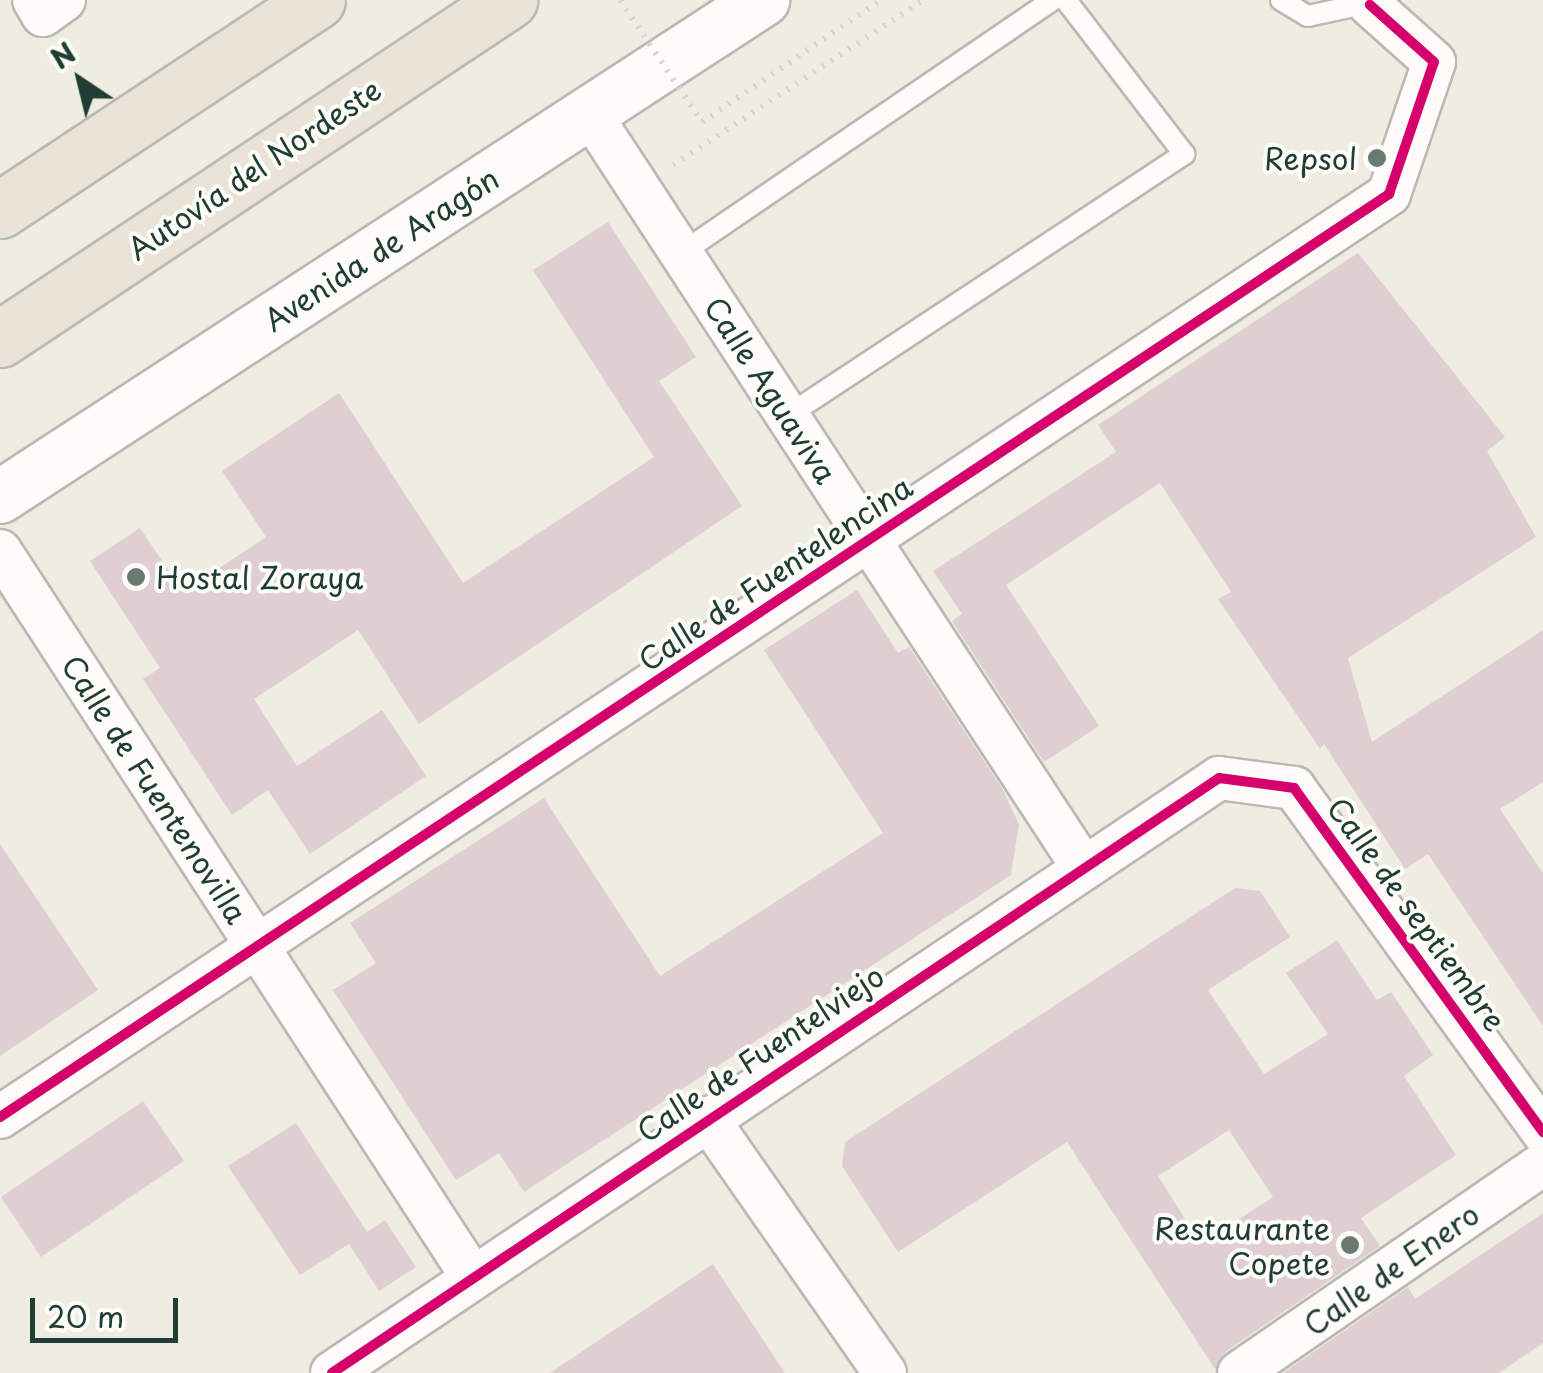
<!DOCTYPE html>
<html>
<head>
<meta charset="utf-8">
<style>
  body { margin:0 }
  #map { position:relative; width:1543px; height:1373px; overflow:hidden; background:#efece2; font-family:"Playpen Sans",sans-serif }
  div>[style] { position:absolute }
  .building>* { inset:0; background:#dfcfd3 }
  .path>* { height:6px; margin-top:-3px; transform-origin:0; background:repeating-linear-gradient(90deg,#d6d7d4 0 2.5px,transparent 0 10.5px) }
  .roads { filter:drop-shadow(2px 0 #b9bab3) drop-shadow(-2px 0 #b9bab3) drop-shadow(0 2px #b9bab3) drop-shadow(0 -2px #b9bab3) }
  .service>* { height:20px; margin:-10px; padding:0 10px; transform-origin:10px; border-radius:10px; background:#fdfcfb }
  .minor>* { height:42px; margin:-21px; padding:0 21px; transform-origin:21px; border-radius:21px; background:#fdfcfb }
  .tertiary>* { height:52px; margin:-26px; padding:0 26px; transform-origin:26px; border-radius:26px; background:#fdfcfb }
  .motorway>* { height:55px; margin:-27.5px; padding:0 27.5px; transform-origin:27.5px; border-radius:27.5px; background:#eae3d7 }
  .path-bridge>* { height:6px; margin-top:-3px; transform-origin:0; background:repeating-linear-gradient(90deg,#d6d7d4 0 2.5px,transparent 0 10.5px) }
  .cycleway>* { height:10px; margin:-5px; padding:0 5px; transform-origin:5px; border-radius:5px; background:#d6006c }
  .dots>* { width:28px; height:28px; translate:-50% -50%; box-sizing:border-box; border:5px solid #fdfcf7; border-radius:50% }
  span { translate:-50% -50%; white-space:nowrap; text-align:center; line-height:1.15; -webkit-text-stroke:8px #fdfcf7; paint-order:stroke }
  .poi-label { font-size:30px; color:#1f3d34 }
  .right { translate:-100% -50%; text-align:right }
  .left { translate:0 -50%; text-align:left }
  .street-label { font-size:30px; color:#1f3d34 }
  .north { position:absolute; left:30px; top:30px; width:100px; height:100px; -webkit-text-stroke:8px #fdfcf7; paint-order:stroke; rotate:325deg; font-size:28px; font-weight:700; line-height:40px; text-align:center; color:#1f3d34 }
  .north::after { content:''; display:block; margin:auto; width:35px; height:45px; background:#1f3d34; clip-path:polygon(50% 0,100% 100%,50% 72%,0 100%) }
  .scale { position:absolute; left:30px; top:1298px; width:148px; height:45px; box-sizing:border-box; border:5px solid #1f3d34; border-top:0; padding-left:12px; font-size:30px; line-height:35px; white-space:nowrap; color:#1f3d34; -webkit-text-stroke:8px #fdfcf7; paint-order:stroke }
</style>
</head>
<body>
<div id="map">
  <div class="building">
    <i style="clip-path:polygon(608px 222px,696px 357px,659px 381px,742px 506px,419px 724px,358px 630px,254px 699px,297px 766px,382px 710px,426px 776px,310px 854px,268px 790px,232px 815px,143px 679px,160px 668px,90px 561px,140px 528px,183px 592px,266px 537px,222px 471px,339px 393px,463px 583px,654px 457px,533px 270px)"></i>
    <i style="clip-path:polygon(1358px 253px,1505px 437px,1487px 451px,1536px 537px,1348px 658px,1372px 742px,1543px 630px,1543px 782px,1500px 809px,1543px 873px,1543px 1026px,1428px 854px,1405px 869px,1324px 744px,1320px 749px,1218px 599px,1231px 592px,1160px 483px,1006px 585px,1099px 726px,1044px 762px,952px 621px,962px 614px,933px 571px,1116px 452px,1098px 425px)"></i>
    <i style="clip-path:polygon(857px 590px,898px 653px,909px 647px,1003px 790px,1019px 824px,1011px 875px,524px 1192px,499px 1153px,456px 1180px,333px 990px,376px 963px,350px 923px,544px 798px,660px 976px,883px 833px,764px 650px)"></i>
    <i style="clip-path:polygon(0 844px,98px 990px,0 1056px)"></i>
    <i style="clip-path:polygon(evenodd,1235px 888px,1260px 891px,1290px 937px,1208px 990px,1264px 1074px,1328px 1034px,1286px 973px,1337px 940px,1377px 1000px,1391px 992px,1433px 1055px,1404px 1076px,1456px 1155px,1361px 1218px,1380px 1246px,1225px 1352px,1215px 1369px,1067px 1142px,898px 1252px,842px 1166px,845px 1142px,1235px 888px,1229px 1130px,1273px 1197px,1201px 1244px,1158px 1176px,1229px 1130px)"></i>
    <i style="clip-path:polygon(143px 1101px,184px 1161px,41px 1257px,1px 1197px)"></i>
    <i style="clip-path:polygon(296px 1123px,367px 1232px,385px 1220px,416px 1267px,379px 1291px,349px 1244px,300px 1275px,228px 1166px)"></i>
    <i style="clip-path:polygon(1543px 1213px,1543px 1343px,1499px 1373px,1283px 1373px,1408px 1287px,1415px 1299px)"></i>
    <i style="clip-path:polygon(713px 1264px,785px 1373px,550px 1373px)"></i>
  </div>
  <div class="path">
    <i style="left:673px;top:165px;width:300px;rotate:-33.4deg"></i>
  </div>
  <div class="roads">
    <div class="service">
      <i style="left:1281px;top:0;width:31px;rotate:31deg"></i>
      <i style="left:1308px;top:16px;width:66px;rotate:-12.3deg"></i>
      <i style="left:680px;top:254px;width:450px;rotate:-34.3deg"></i>
      <i style="left:787px;top:416px;width:476px;rotate:-33.4deg"></i>
      <i style="left:1184px;top:154px;width:194px;rotate:-127.5deg"></i>
    </div>
    <div class="minor">
      <i style="left:34px;top:0;width:17px;rotate:59deg"></i>
      <i style="left:43px;top:15px;width:26px;rotate:-36deg"></i>
      <i style="left:590px;top:114px;width:900px;rotate:56.79deg"></i>
      <i style="left:0;top:551px;width:867px;rotate:56.95deg"></i>
      <i style="left:0;top:1117px;width:1668px;rotate:-33.6deg"></i>
      <i style="left:1389px;top:194px;width:139px;rotate:-71.2deg"></i>
      <i style="left:1434px;top:62px;width:86px;rotate:-138.3deg"></i>
      <i style="left:707px;top:1118px;width:311px;rotate:55.1deg"></i>
      <i style="left:332px;top:1373px;width:1068px;rotate:-33.85deg"></i>
      <i style="left:1219px;top:778px;width:76px;rotate:7.6deg"></i>
      <i style="left:1294px;top:788px;width:425px;rotate:54.1deg"></i>
      <i style="left:1239px;top:1373px;width:369px;rotate:-34.5deg"></i>
    </div>
    <div class="tertiary">
      <i style="left:0;top:497px;width:911px;rotate:-33.08deg"></i>
    </div>
    <div class="motorway">
      <i style="left:0;top:210px;width:380px;rotate:-33.5deg"></i>
      <i style="left:0;top:339px;width:612px;rotate:-33.66deg"></i>
    </div>
  </div>
  <div class="path-bridge">
    <i style="left:620px;top:0;width:147px;rotate:56.1deg"></i>
    <i style="left:702px;top:122px;width:217px;rotate:-34.3deg"></i>
  </div>
  <div class="cycleway">
    <i style="left:0;top:1117px;width:1668px;rotate:-33.6deg"></i>
    <i style="left:1389px;top:194px;width:139px;rotate:-71.2deg"></i>
    <i style="left:1434px;top:62px;width:86px;rotate:-138.3deg"></i>
    <i style="left:332px;top:1373px;width:1068px;rotate:-33.85deg"></i>
    <i style="left:1219px;top:778px;width:76px;rotate:7.6deg"></i>
    <i style="left:1294px;top:788px;width:425px;rotate:54.1deg"></i>
  </div>
  <div class="dots">
    <i style="left:1377px;top:158px;background:#687a71"></i>
    <i style="left:136px;top:577px;background:#687a71"></i>
    <i style="left:1350px;top:1245px;background:#687a71"></i>
  </div>
  <div class="poi-label">
    <span class="right" style="left:1357px;top:158px">Repsol</span>
    <span class="left" style="left:156px;top:577px">Hostal Zoraya</span>
    <span class="right" style="left:1330px;top:1245px">Restaurante<br>Copete</span>
  </div>
  <div class="street-label">
    <span style="left:254px;top:169px;rotate:-34deg">Autovía del Nordeste</span>
    <span style="left:381px;top:249px;rotate:-33deg">Avenida de Aragón</span>
    <span style="left:771px;top:390px;rotate:57deg">Calle Aguaviva</span>
    <span style="left:775px;top:573px;rotate:-34deg">Calle de Fuentelencina</span>
    <span style="left:155px;top:789px;rotate:57deg">Calle de Fuentenovilla</span>
    <span style="left:1417px;top:914px;rotate:54deg">Calle de septiembre</span>
    <span style="left:760px;top:1053px;rotate:-34deg">Calle de Fuentelviejo</span>
    <span style="left:1391px;top:1269px;rotate:-35deg">Calle de Enero</span>
  </div>
  <div class="north">N</div>
  <div class="scale">20 m</div>
</div>
</body>
</html>
